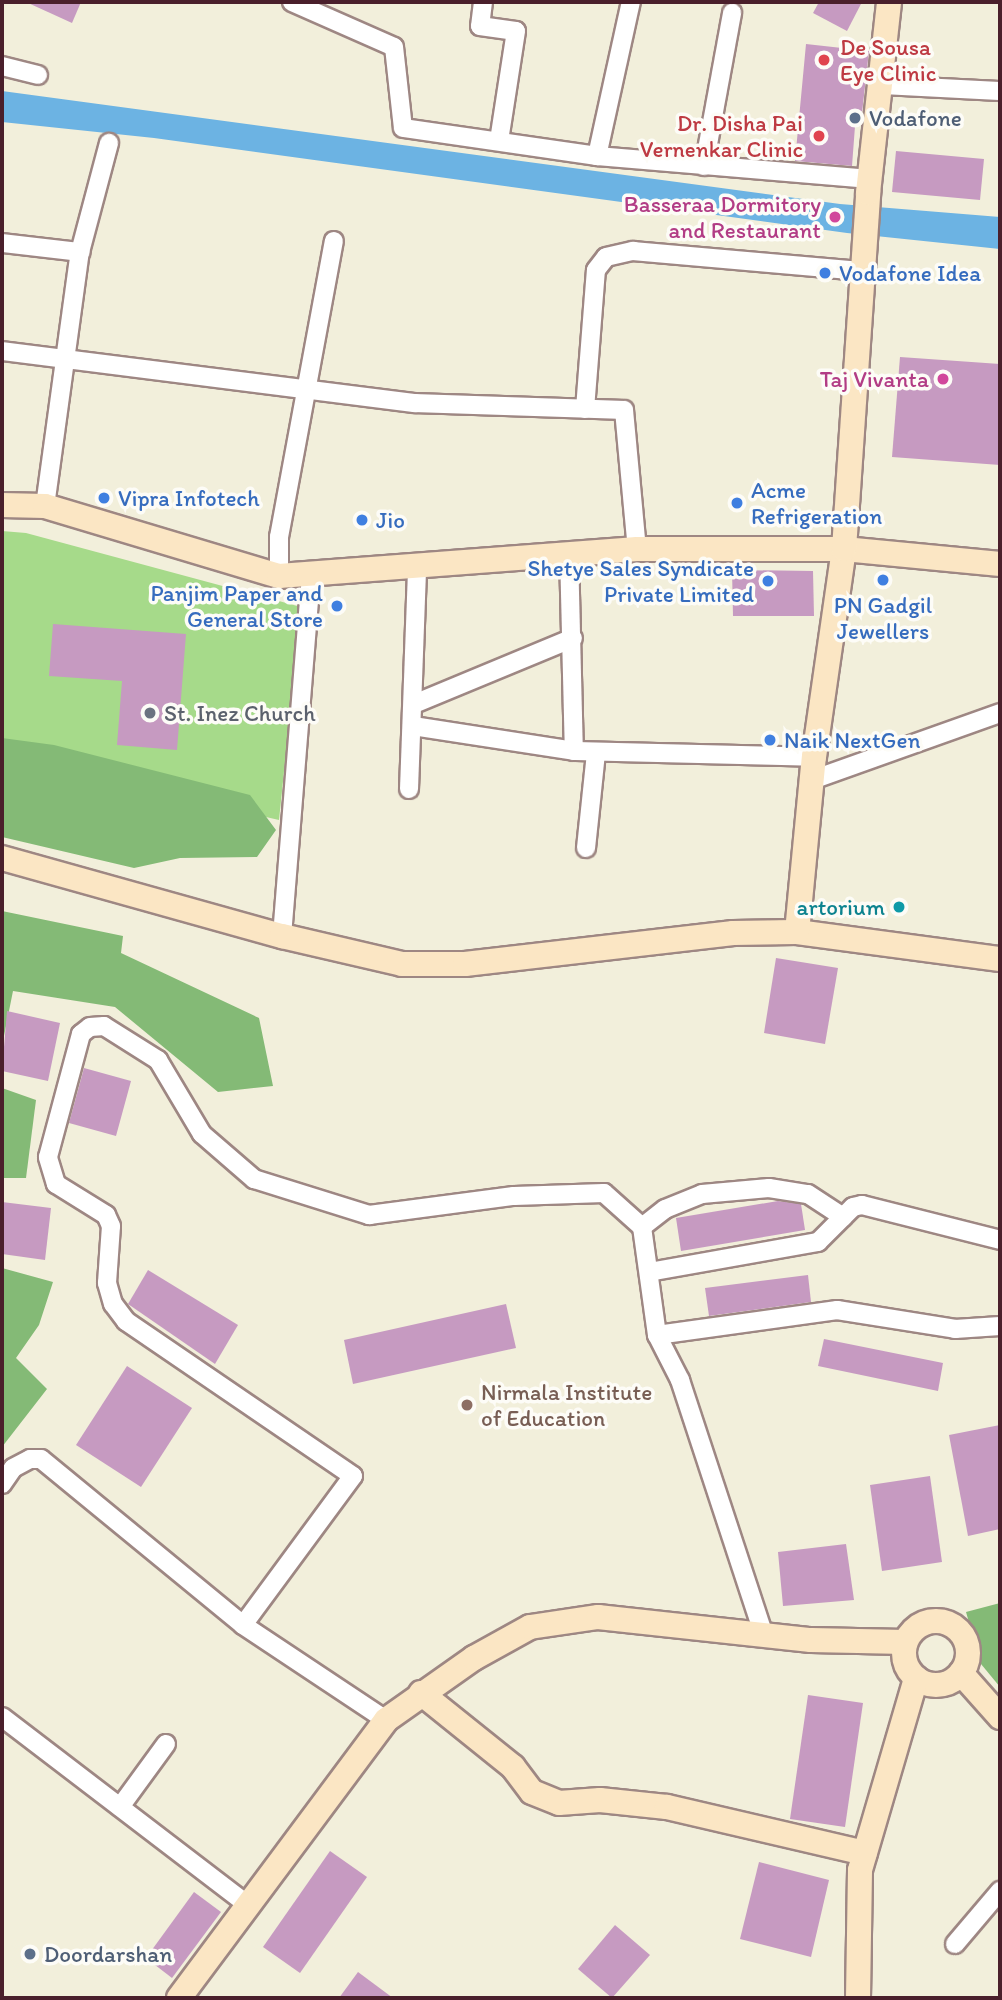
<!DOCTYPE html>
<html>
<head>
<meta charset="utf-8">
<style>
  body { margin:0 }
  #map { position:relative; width:1002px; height:2000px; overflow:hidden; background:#f2efdb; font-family:Itim,sans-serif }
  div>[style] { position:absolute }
  .green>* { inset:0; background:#a6da8a }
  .forest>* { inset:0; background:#84ba76 }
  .water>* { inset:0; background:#6cb3e3 }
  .building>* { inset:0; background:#c69ac1 }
  .roads { filter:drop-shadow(2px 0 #9e8783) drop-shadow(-2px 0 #9e8783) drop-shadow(0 2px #9e8783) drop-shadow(0 -2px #9e8783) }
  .street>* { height:18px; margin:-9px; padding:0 9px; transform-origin:9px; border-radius:9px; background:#fff }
  .secondary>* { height:24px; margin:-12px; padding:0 12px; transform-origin:12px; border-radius:12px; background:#fbe6c4 }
  .secondary>.ring { margin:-12px; padding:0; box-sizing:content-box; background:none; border:24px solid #fbe6c4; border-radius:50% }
  .dots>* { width:19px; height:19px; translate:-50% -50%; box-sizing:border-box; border:4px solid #fdfcf7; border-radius:50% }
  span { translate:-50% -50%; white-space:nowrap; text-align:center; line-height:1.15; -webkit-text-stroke:7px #fdfcf7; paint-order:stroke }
  .health-label { font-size:23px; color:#be3a42 }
  .left { translate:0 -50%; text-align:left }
  .right { translate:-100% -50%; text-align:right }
  .service-label { font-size:23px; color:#4e5e75 }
  .hotel-label { font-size:23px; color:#b23c85 }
  .shop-label { font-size:23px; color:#366cbe }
  .worship-label { font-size:23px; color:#5b616d }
  .culture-label { font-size:23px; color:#0d838f }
  .education-label { font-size:23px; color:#785e54 }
  .frame { position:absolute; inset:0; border:4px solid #4a1f2b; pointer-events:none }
</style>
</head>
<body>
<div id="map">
  <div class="green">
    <i style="clip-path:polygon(2px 531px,26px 533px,301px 607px,279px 820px,2px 756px)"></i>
  </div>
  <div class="forest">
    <i style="clip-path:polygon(2px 738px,54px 745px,250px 795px,276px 830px,257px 857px,180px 858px,134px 868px,2px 837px)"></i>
    <i style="clip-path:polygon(2px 911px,123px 936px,121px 953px,259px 1018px,273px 1086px,218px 1092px,115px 1007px,13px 991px,2px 1046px)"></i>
    <i style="clip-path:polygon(2px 1088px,36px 1100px,26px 1178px,2px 1178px)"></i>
    <i style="clip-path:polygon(2px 1268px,53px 1282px,39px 1325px,16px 1358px,47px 1389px,2px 1447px)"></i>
    <i style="clip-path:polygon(1000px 1603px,1000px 1687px,981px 1664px,966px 1612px)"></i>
  </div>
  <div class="water">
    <i style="clip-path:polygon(2px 91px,840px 204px,1000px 217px,1000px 249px,847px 233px,154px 138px,2px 122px)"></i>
  </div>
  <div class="building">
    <i style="clip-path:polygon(26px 2px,81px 2px,72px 23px)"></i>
    <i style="clip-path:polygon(819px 2px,862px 2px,847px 31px,813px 13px)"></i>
    <i style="clip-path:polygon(806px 44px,869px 51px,862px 113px,856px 113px,852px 166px,795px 161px)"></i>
    <i style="clip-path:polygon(896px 151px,984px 159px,980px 200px,892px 192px)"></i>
    <i style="clip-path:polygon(900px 357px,1000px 364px,1000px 465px,892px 457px)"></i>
    <i style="clip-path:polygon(732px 570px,813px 571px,814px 616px,733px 616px)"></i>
    <i style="clip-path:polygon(53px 624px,186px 634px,177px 750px,117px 745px,122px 681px,49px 676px)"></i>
    <i style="clip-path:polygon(776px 958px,838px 968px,825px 1044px,764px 1033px)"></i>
    <i style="clip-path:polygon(7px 1011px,60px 1023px,48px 1081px,2px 1071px)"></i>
    <i style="clip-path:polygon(84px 1068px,131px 1081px,116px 1136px,69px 1123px)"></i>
    <i style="clip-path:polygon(778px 1201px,801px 1204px,805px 1230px,681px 1251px,676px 1218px)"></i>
    <i style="clip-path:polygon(2px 1202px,51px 1208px,45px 1260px,2px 1254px)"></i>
    <i style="clip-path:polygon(148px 1270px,238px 1325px,215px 1364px,128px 1304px)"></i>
    <i style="clip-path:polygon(808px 1275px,811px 1302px,709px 1316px,705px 1288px)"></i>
    <i style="clip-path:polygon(506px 1304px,516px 1348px,353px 1384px,344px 1340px)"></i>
    <i style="clip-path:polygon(824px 1339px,943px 1363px,938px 1391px,818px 1366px)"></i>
    <i style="clip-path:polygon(127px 1366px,192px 1408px,141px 1487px,76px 1445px)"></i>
    <i style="clip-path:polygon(1000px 1425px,1000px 1529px,968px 1536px,949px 1435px)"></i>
    <i style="clip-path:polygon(930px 1476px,942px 1562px,882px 1571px,870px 1485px)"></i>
    <i style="clip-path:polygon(846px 1544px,854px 1600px,783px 1606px,778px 1552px)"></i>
    <i style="clip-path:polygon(808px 1695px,863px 1703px,845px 1827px,790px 1819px)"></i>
    <i style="clip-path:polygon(330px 1851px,367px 1877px,300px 1973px,263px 1947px)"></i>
    <i style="clip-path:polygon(759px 1862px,829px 1880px,811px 1957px,740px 1939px)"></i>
    <i style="clip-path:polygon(194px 1892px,221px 1912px,172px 1978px,146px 1958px)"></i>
    <i style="clip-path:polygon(615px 1925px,650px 1955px,612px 1998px,578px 1969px)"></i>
    <i style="clip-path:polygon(358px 1972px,393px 1998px,339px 1998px)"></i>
  </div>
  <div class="roads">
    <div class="street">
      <i style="left:292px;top:2px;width:111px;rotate:23.8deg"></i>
      <i style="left:394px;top:47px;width:81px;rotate:83.7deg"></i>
      <i style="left:403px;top:128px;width:196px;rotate:8.2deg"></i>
      <i style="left:597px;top:156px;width:274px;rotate:4.8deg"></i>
      <i style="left:483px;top:2px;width:24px;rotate:97deg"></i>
      <i style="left:480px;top:26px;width:36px;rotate:8deg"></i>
      <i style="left:516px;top:31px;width:111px;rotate:98.8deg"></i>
      <i style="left:2px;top:66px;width:37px;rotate:14deg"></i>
      <i style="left:882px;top:85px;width:118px;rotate:2.9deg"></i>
      <i style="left:597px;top:156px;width:158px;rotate:-77.6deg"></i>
      <i style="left:704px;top:166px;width:156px;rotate:-79.6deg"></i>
      <i style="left:2px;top:243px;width:79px;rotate:6.6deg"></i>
      <i style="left:2px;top:351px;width:416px;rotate:7.2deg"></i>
      <i style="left:415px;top:403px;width:209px;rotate:1.9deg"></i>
      <i style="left:624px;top:410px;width:140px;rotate:84.7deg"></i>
      <i style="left:585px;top:409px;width:139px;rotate:-85.5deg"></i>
      <i style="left:596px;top:270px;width:16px;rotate:-52deg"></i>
      <i style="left:606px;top:257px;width:28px;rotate:-13deg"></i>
      <i style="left:633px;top:251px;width:231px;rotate:5deg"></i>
      <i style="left:45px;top:506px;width:256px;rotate:-82.2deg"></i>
      <i style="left:80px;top:252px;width:113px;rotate:-75.1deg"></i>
      <i style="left:569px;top:552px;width:199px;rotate:88.6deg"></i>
      <i style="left:574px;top:751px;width:240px;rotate:1.4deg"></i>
      <i style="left:279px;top:576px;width:39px;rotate:-90deg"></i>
      <i style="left:279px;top:537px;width:301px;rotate:-79.5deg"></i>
      <i style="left:414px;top:704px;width:172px;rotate:-22.5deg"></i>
      <i style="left:413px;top:726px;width:163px;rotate:8.8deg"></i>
      <i style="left:812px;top:780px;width:200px;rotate:-19.6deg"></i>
      <i style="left:409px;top:789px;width:222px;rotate:-87.9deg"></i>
      <i style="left:586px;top:848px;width:96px;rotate:-84deg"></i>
      <i style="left:282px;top:936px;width:360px;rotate:-85.4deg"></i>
      <i style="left:642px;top:1227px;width:29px;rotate:-38deg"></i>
      <i style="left:665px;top:1209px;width:40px;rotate:-22deg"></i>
      <i style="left:702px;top:1194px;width:67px;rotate:-5.1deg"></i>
      <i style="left:769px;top:1188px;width:39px;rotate:9deg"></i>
      <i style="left:808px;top:1194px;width:42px;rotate:33.3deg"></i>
      <i style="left:649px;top:1272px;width:172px;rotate:-10.1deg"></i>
      <i style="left:818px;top:1242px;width:49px;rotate:-45deg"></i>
      <i style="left:853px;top:1207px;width:9px;rotate:-13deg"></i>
      <i style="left:862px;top:1205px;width:142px;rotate:14.2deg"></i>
      <i style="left:657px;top:1335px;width:182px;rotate:-7.9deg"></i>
      <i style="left:837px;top:1310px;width:120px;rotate:9.1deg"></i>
      <i style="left:955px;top:1329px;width:45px;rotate:-3.8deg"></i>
      <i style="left:2px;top:1484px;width:19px;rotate:-55deg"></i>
      <i style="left:13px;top:1468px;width:19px;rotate:-28deg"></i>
      <i style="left:30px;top:1459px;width:11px"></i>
      <i style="left:41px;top:1459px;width:261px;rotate:39.4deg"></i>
      <i style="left:243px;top:1625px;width:172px;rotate:33.6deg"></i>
      <i style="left:243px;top:1625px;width:185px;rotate:-53.6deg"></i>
      <i style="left:353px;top:1476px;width:275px;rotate:-145.7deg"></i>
      <i style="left:126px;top:1321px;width:21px;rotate:-127deg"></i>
      <i style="left:113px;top:1304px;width:22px;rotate:-106deg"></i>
      <i style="left:107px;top:1283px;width:57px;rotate:-86deg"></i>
      <i style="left:111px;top:1226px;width:12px;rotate:-114deg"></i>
      <i style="left:106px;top:1215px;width:59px;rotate:-148.2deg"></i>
      <i style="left:56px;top:1184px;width:28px;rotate:-107deg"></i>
      <i style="left:48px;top:1157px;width:127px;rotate:-75deg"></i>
      <i style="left:81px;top:1034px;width:11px;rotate:-38deg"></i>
      <i style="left:90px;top:1027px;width:14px;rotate:-4deg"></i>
      <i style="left:104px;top:1026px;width:64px;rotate:32.2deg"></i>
      <i style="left:158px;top:1060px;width:86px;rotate:59.3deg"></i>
      <i style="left:202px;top:1134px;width:69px;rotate:40.9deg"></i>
      <i style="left:254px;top:1179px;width:121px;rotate:17.4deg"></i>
      <i style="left:369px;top:1215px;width:146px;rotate:-7.5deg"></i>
      <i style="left:514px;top:1196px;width:90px;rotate:-1.9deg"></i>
      <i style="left:604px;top:1193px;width:51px;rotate:41.8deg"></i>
      <i style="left:642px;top:1227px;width:109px;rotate:82.1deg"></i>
      <i style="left:657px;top:1335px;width:51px;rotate:62.9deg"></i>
      <i style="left:680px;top:1380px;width:269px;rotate:71.8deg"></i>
      <i style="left:2px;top:1717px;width:311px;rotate:37.4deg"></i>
      <i style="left:120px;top:1807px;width:78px;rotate:-53.9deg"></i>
      <i style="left:955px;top:1944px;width:70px;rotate:-49.7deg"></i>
    </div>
    <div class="secondary">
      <i style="left:2px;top:505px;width:43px;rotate:1.3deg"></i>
      <i style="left:45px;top:506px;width:244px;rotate:16.7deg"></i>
      <i style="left:279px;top:576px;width:359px;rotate:-4.3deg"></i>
      <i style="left:637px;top:549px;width:207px"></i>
      <i style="left:844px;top:549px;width:157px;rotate:5.5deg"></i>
      <i style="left:2px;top:858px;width:291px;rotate:15.6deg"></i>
      <i style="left:282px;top:936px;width:123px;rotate:13.1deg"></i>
      <i style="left:402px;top:964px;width:63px"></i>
      <i style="left:465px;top:964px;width:270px;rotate:-6.6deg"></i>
      <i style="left:733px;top:933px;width:64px;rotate:-0.9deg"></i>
      <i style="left:797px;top:932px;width:205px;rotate:7.6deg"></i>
      <i style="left:797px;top:932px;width:176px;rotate:-84.5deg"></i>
      <i style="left:814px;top:757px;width:210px;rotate:-81.8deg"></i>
      <i style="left:844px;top:549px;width:357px;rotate:-86.1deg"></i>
      <i style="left:868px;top:193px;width:192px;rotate:-83.7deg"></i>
      <i class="ring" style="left:904px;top:1621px;width:40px;height:40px"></i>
      <i style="left:961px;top:1673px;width:59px;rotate:48.4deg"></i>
      <i style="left:421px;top:1693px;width:118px;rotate:38.8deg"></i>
      <i style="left:513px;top:1767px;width:31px;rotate:53deg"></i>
      <i style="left:532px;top:1792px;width:29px;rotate:22deg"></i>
      <i style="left:559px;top:1803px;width:41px;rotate:-4.2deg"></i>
      <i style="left:600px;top:1800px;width:67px;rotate:6deg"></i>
      <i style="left:667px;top:1807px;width:203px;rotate:13.1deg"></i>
      <i style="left:179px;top:1998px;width:347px;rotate:-53.3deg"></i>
      <i style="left:386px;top:1720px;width:108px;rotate:-35.2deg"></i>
      <i style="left:474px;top:1658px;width:64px;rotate:-29deg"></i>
      <i style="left:530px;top:1627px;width:69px;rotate:-8.4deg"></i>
      <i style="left:598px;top:1617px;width:214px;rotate:6.2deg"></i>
      <i style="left:811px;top:1640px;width:94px;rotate:1.2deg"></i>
      <i style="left:858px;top:1998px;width:128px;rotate:-89.1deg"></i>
      <i style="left:860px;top:1870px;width:200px;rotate:-73.7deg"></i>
    </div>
  </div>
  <div class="dots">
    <i style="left:824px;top:60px;background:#e0444e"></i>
    <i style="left:855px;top:118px;background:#5c6f8a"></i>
    <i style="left:819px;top:136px;background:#e0444e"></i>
    <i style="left:835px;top:217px;background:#d1479c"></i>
    <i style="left:825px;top:273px;background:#3f7fe0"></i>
    <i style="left:943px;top:379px;background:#d1479c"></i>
    <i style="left:104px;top:498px;background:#3f7fe0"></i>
    <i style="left:737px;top:503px;background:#3f7fe0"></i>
    <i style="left:362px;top:520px;background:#3f7fe0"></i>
    <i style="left:883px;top:580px;background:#3f7fe0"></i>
    <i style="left:768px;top:581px;background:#3f7fe0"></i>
    <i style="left:337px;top:606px;background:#3f7fe0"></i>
    <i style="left:150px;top:713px;background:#6b7280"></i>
    <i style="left:770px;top:740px;background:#3f7fe0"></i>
    <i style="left:899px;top:907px;background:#0f9aa8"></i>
    <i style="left:467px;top:1405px;background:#8d6e63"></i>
    <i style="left:30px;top:1954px;background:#5c6f8a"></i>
  </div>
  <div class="health-label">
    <span class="left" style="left:840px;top:60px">De Sousa<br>Eye Clinic</span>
    <span class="right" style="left:803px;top:136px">Dr. Disha Pai<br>Vernenkar Clinic</span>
  </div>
  <div class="service-label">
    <span class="left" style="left:869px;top:118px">Vodafone</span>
    <span class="left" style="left:44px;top:1954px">Doordarshan</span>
  </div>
  <div class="hotel-label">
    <span class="right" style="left:821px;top:217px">Basseraa Dormitory<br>and Restaurant</span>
    <span class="right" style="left:929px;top:379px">Taj Vivanta</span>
  </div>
  <div class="shop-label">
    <span class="left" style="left:839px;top:273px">Vodafone Idea</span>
    <span class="left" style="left:751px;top:503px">Acme<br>Refrigeration</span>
    <span class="left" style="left:118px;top:498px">Vipra Infotech</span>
    <span class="left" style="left:376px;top:520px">Jio</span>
    <span class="right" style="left:754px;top:581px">Shetye Sales Syndicate<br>Private Limited</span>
    <span class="right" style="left:323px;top:606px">Panjim Paper and<br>General Store</span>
    <span style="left:883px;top:618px">PN Gadgil<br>Jewellers</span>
    <span class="left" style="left:784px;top:740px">Naik NextGen</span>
  </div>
  <div class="worship-label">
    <span class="left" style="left:164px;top:713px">St. Inez Church</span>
  </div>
  <div class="culture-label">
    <span class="right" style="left:885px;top:907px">artorium</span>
  </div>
  <div class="education-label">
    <span class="left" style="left:481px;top:1405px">Nirmala Institute<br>of Education</span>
  </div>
  <div class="frame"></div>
</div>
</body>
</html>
